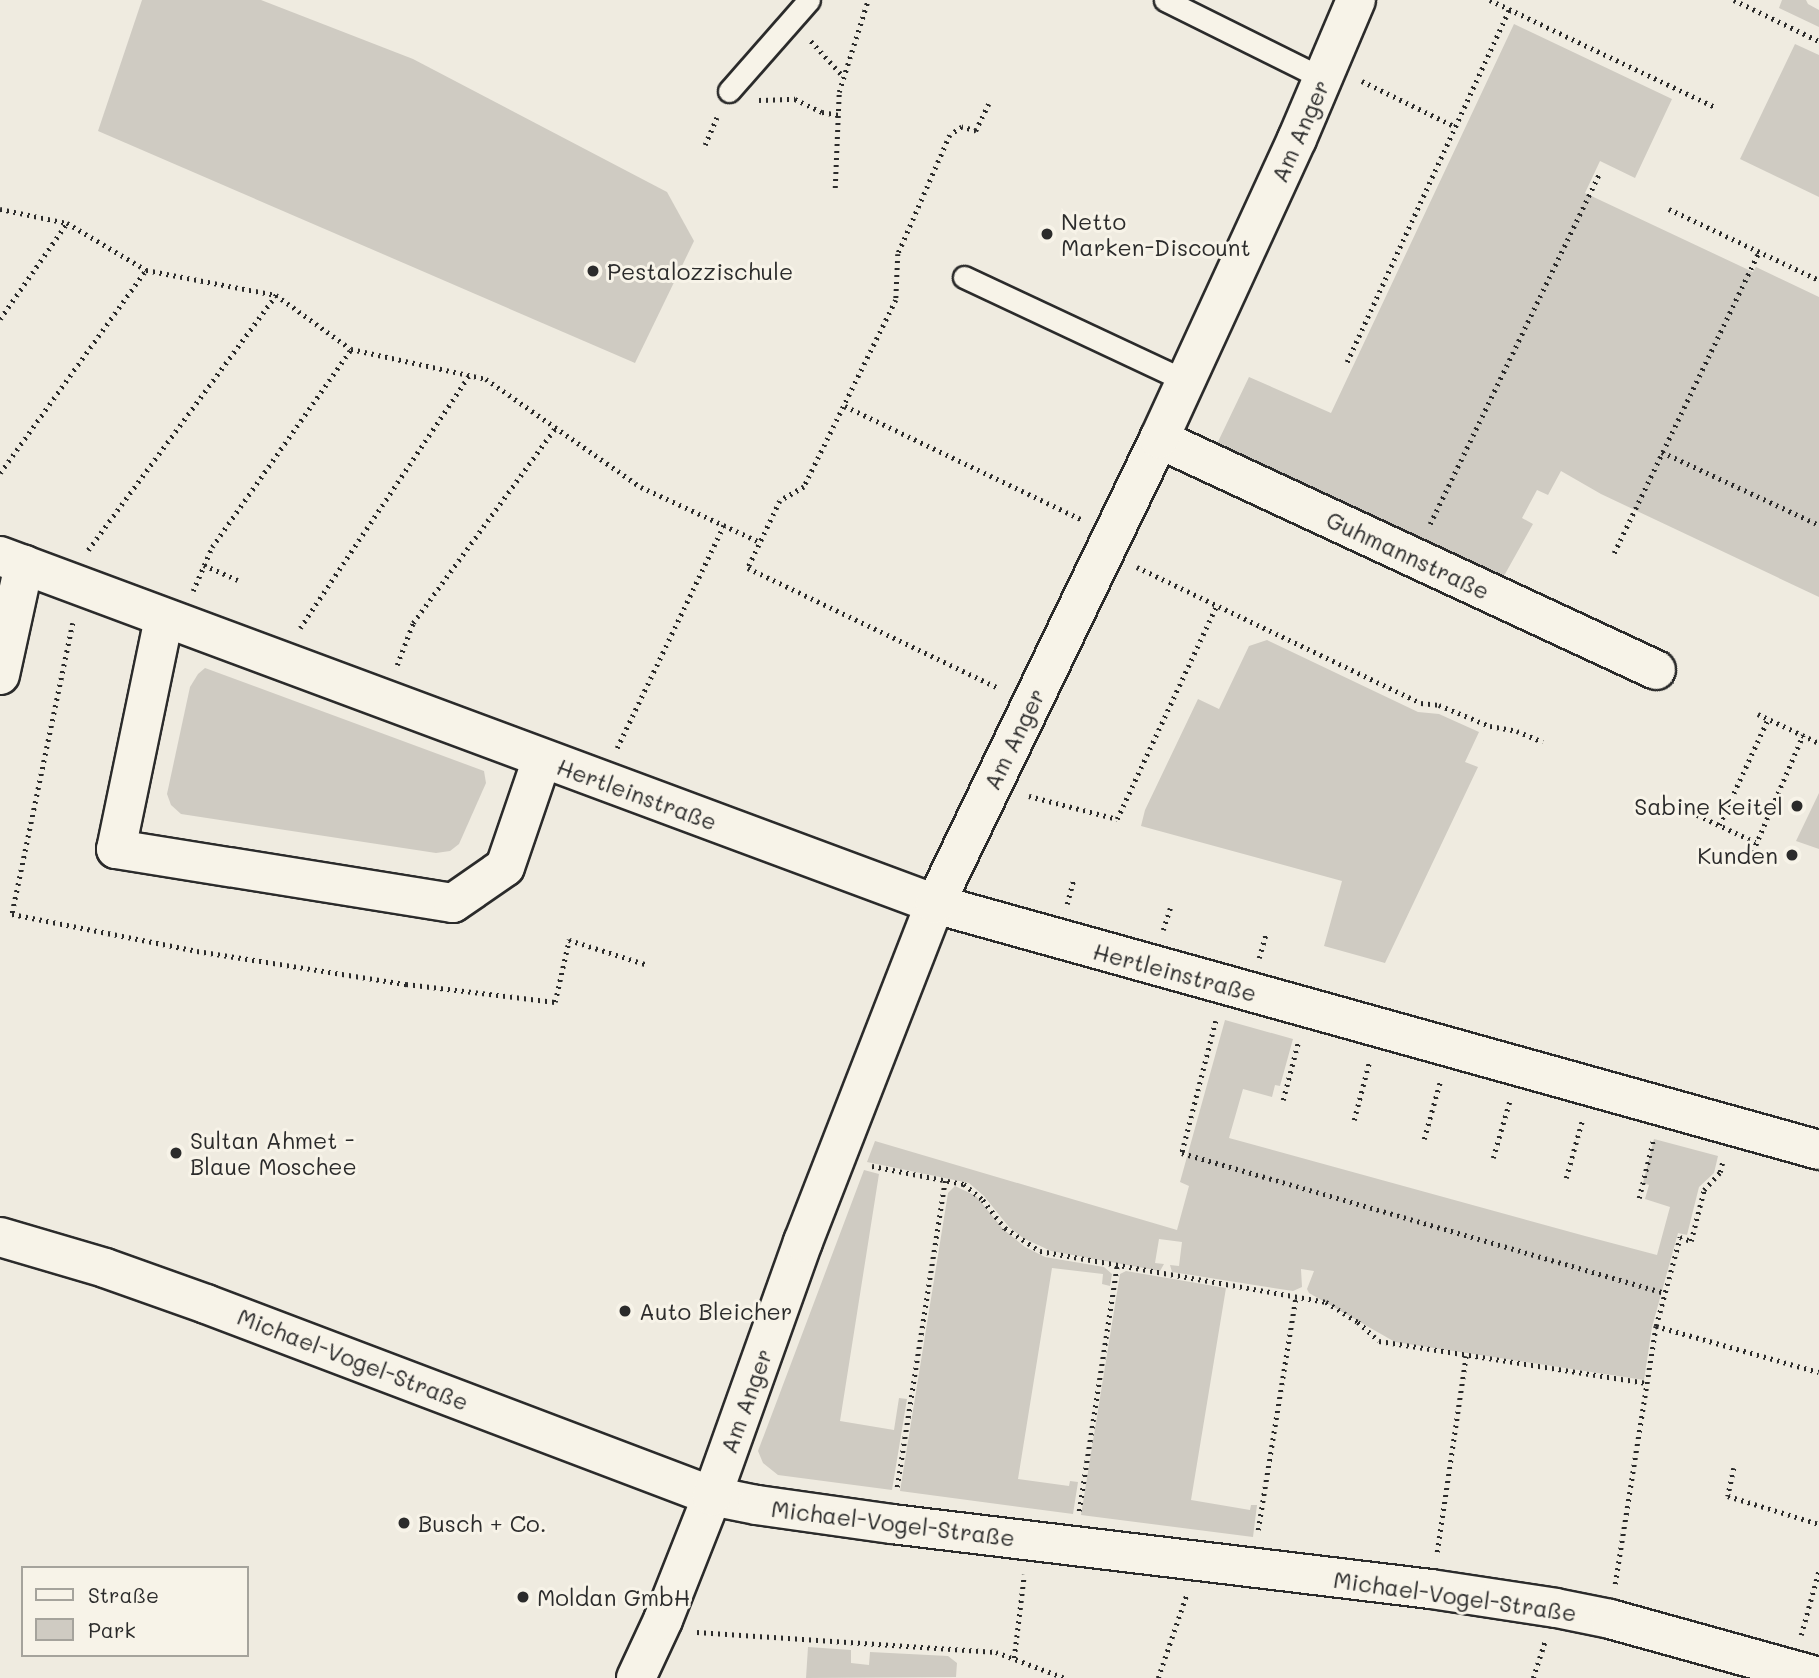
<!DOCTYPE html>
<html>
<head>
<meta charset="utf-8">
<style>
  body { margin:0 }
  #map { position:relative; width:1819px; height:1678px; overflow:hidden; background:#efebe0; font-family:Mali,sans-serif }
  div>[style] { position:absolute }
  .green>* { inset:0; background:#cfcbc2 }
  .path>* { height:4.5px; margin-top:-2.25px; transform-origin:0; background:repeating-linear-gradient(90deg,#2b2b2b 0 2px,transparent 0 7px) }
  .roads { filter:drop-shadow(2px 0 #2b2b2b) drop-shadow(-2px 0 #2b2b2b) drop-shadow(0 2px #2b2b2b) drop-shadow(0 -2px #2b2b2b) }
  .lane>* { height:21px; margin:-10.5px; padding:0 10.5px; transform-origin:10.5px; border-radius:10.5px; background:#f7f3e8 }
  .street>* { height:38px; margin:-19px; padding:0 19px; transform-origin:19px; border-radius:19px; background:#f7f3e8 }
  .dots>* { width:19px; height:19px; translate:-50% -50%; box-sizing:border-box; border:4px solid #f7f3e8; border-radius:50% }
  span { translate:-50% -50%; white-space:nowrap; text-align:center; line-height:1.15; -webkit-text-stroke:6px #f7f3e8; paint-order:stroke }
  .street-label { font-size:23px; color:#2b2b2b }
  .poi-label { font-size:23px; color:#2b2b2b }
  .left { translate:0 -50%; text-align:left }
  .right { translate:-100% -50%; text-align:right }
  .legend { position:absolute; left:21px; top:1566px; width:228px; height:91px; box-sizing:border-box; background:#f7f3e8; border:2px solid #a5a39c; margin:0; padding:9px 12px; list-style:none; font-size:21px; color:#2b2b2b }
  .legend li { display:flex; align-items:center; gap:14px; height:35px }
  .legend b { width:35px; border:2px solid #a5a39c }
</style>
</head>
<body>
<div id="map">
  <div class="green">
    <i style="clip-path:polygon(142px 0,261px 0,413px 59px,667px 192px,694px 241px,635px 363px,98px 131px)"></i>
    <i style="clip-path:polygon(1782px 0,1806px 0,1808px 4px,1819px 10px,1819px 27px,1779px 8px)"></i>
    <i style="clip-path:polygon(1514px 24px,1672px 99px,1635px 178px,1600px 161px,1585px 193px,1753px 272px,1756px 267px,1819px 297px,1819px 597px,1601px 494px,1561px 471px,1548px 495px,1537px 490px,1522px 518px,1533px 524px,1500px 583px,1215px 448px,1249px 377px,1331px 413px)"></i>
    <i style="clip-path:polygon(1795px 44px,1819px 55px,1819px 197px,1740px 159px)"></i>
    <i style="clip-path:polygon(1267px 640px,1418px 712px,1439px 714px,1479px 732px,1465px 762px,1478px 767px,1385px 963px,1324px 946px,1342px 881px,1141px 826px,1145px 810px,1198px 699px,1219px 709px,1249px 646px)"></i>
    <i style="clip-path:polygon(205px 668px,484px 771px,486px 783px,459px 844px,450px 851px,436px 853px,181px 814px,171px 805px,167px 794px,190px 687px,198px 674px)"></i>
    <i style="clip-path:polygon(1819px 793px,1819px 849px,1796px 841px)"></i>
    <i style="clip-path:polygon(1225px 1020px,1293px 1039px,1280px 1086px,1275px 1085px,1272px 1097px,1243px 1089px,1229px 1138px,1585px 1236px,1657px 1255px,1670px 1207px,1645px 1199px,1649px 1185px,1643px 1183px,1654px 1139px,1718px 1156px,1714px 1173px,1699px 1187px,1687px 1235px,1678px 1233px,1652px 1327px,1644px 1380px,1395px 1342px,1309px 1293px,1307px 1289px,1314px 1271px,1301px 1269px,1302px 1287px,1293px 1291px,1172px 1272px,1170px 1265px,1179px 1266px,1182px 1242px,1159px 1239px,1155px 1263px,1164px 1264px,1160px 1271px,1051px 1251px,1023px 1238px,1009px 1227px,984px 1196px,969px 1183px,867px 1162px,875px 1141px,1177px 1230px,1189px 1186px,1180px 1182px)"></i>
    <i style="clip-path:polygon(864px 1170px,879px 1174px,840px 1421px,894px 1430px,899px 1398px,907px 1399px,892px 1490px,778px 1475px,763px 1463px,758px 1451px)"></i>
    <i style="clip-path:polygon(955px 1186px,976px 1196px,1003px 1229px,1025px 1247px,1045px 1257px,1104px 1267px,1112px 1274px,1110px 1286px,1102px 1284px,1103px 1274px,1052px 1268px,1018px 1479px,1069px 1486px,1070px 1481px,1078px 1482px,1073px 1514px,900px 1491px,948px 1193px)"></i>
    <i style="clip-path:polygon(1126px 1271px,1226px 1288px,1191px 1500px,1250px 1510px,1251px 1505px,1257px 1505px,1253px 1537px,1081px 1515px,1120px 1274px)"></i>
    <i style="clip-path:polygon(808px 1647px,851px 1650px,851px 1663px,869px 1665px,870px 1652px,948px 1656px,957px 1663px,956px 1677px,806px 1678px)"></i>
  </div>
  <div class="path">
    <i style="left:1490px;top:0;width:251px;rotate:25.4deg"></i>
    <i style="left:1734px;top:0;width:94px;rotate:25.8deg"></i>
    <i style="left:811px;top:41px;width:47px;rotate:47.6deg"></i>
    <i style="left:1362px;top:81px;width:102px;rotate:26.1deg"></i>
    <i style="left:759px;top:100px;width:36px;rotate:-2deg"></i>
    <i style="left:795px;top:99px;width:30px;rotate:26deg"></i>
    <i style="left:822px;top:112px;width:17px;rotate:10deg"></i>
    <i style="left:989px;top:104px;width:30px;rotate:116deg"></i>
    <i style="left:976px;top:131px;width:15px;rotate:-164deg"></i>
    <i style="left:962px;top:127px;width:14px;rotate:146deg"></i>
    <i style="left:950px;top:135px;width:130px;rotate:113.6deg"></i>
    <i style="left:898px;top:254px;width:46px;rotate:92.5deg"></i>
    <i style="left:896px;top:300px;width:208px;rotate:116.2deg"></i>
    <i style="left:804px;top:487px;width:28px;rotate:150deg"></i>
    <i style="left:780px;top:501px;width:74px;rotate:115.5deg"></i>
    <i style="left:748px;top:568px;width:278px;rotate:25.6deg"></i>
    <i style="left:705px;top:145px;width:30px;rotate:-67deg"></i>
    <i style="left:835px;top:188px;width:96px;rotate:-87.6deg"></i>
    <i style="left:839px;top:92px;width:96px;rotate:-72.5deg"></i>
    <i style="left:0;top:209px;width:68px;rotate:11.8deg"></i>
    <i style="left:67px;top:223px;width:92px;rotate:30.7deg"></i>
    <i style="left:146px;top:270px;width:132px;rotate:10.9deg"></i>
    <i style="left:276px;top:295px;width:92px;rotate:35.8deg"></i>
    <i style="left:351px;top:349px;width:138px;rotate:12.5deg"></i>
    <i style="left:486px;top:379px;width:189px;rotate:34.9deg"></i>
    <i style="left:641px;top:487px;width:131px;rotate:24.8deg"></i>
    <i style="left:1669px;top:209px;width:166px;rotate:25.3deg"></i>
    <i style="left:0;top:319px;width:117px;rotate:-55.1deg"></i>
    <i style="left:1347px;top:362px;width:388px;rotate:-65.3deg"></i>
    <i style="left:845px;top:406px;width:262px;rotate:25.6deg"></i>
    <i style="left:1662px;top:452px;width:173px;rotate:24.9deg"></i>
    <i style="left:0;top:473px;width:250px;rotate:-54.3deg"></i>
    <i style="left:1430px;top:524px;width:388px;rotate:-64.2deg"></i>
    <i style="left:88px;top:550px;width:317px;rotate:-53.6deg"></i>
    <i style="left:1614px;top:553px;width:334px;rotate:-64.3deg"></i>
    <i style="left:204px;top:565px;width:37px;rotate:24deg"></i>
    <i style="left:1137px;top:567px;width:315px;rotate:25.6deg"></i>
    <i style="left:1421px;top:703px;width:18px;rotate:6deg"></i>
    <i style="left:1439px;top:705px;width:55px;rotate:22.4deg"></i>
    <i style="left:1490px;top:726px;width:27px;rotate:10deg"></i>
    <i style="left:1517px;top:731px;width:28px;rotate:23deg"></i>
    <i style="left:193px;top:591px;width:48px;rotate:-66.6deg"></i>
    <i style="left:212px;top:547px;width:242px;rotate:-54.9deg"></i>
    <i style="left:73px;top:623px;width:297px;rotate:101.8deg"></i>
    <i style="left:12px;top:914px;width:189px;rotate:11.3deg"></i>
    <i style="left:197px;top:951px;width:212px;rotate:9deg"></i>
    <i style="left:406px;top:984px;width:150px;rotate:6.9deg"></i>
    <i style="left:555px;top:1002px;width:64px;rotate:-77.3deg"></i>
    <i style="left:569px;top:940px;width:80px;rotate:17.5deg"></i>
    <i style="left:300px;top:628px;width:303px;rotate:-56.2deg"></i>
    <i style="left:397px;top:665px;width:45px;rotate:-69.1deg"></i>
    <i style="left:413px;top:623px;width:241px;rotate:-53.9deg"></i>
    <i style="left:1758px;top:714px;width:68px;rotate:25.4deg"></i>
    <i style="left:617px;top:748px;width:247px;rotate:-64.4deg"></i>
    <i style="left:1029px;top:796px;width:91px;rotate:14.6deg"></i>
    <i style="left:1117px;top:819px;width:236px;rotate:-65deg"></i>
    <i style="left:1691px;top:812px;width:71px;rotate:25.1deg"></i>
    <i style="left:1719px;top:825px;width:117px;rotate:-65.2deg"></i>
    <i style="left:1750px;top:858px;width:134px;rotate:-66.7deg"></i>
    <i style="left:1067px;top:904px;width:24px;rotate:-75deg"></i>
    <i style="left:1163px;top:930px;width:23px;rotate:-72deg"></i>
    <i style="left:1259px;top:958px;width:25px;rotate:-74deg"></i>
    <i style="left:1216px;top:1021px;width:136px;rotate:104.4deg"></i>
    <i style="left:1182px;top:1153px;width:503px;rotate:16.16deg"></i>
    <i style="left:1283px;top:1100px;width:59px;rotate:-75.3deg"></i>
    <i style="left:1354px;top:1120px;width:59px;rotate:-75.3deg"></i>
    <i style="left:1424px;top:1139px;width:59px;rotate:-74.3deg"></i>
    <i style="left:1493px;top:1158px;width:60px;rotate:-73.7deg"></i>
    <i style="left:872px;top:1166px;width:94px;rotate:11.1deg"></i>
    <i style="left:964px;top:1184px;width:25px;rotate:40deg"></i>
    <i style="left:983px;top:1200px;width:36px;rotate:52deg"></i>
    <i style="left:1005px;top:1228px;width:42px;rotate:33.3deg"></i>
    <i style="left:1040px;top:1251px;width:291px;rotate:10.1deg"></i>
    <i style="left:1326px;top:1302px;width:38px;rotate:32deg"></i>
    <i style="left:1358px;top:1322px;width:28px;rotate:42deg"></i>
    <i style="left:1379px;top:1341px;width:271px;rotate:8.9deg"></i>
    <i style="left:1566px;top:1178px;width:59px;rotate:-74.3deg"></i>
    <i style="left:1639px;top:1198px;width:59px;rotate:-76.2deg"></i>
    <i style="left:1656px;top:1326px;width:169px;rotate:15.8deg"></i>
    <i style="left:1734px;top:1468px;width:29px;rotate:102deg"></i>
    <i style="left:1728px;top:1496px;width:95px;rotate:17.1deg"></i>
    <i style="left:897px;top:1487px;width:310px;rotate:-81.1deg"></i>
    <i style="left:1079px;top:1511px;width:248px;rotate:-81.2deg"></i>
    <i style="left:1258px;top:1530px;width:237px;rotate:-80.8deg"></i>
    <i style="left:1437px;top:1552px;width:198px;rotate:-81.6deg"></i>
    <i style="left:1615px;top:1584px;width:261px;rotate:-81deg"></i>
    <i style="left:1656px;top:1326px;width:92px;rotate:-74.9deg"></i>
    <i style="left:1680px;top:1237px;width:12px;rotate:20deg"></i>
    <i style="left:1691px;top:1241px;width:53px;rotate:-75.7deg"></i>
    <i style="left:1704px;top:1190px;width:24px;rotate:-48deg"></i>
    <i style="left:1720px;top:1172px;width:12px;rotate:-76deg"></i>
    <i style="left:697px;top:1632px;width:300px;rotate:3.8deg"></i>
    <i style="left:996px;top:1652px;width:74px;rotate:20.6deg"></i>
    <i style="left:1801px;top:1635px;width:67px;rotate:-74.5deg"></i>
    <i style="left:1014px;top:1658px;width:84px;rotate:-83.1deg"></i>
    <i style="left:1158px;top:1678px;width:87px;rotate:-71.1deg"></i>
    <i style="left:1533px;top:1678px;width:38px;rotate:-72deg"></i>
  </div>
  <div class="roads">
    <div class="lane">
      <i style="left:1165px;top:0;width:178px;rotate:26.4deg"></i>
      <i style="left:729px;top:91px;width:121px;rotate:-48.7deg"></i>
      <i style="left:964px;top:277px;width:245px;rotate:25.1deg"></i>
    </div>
    <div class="street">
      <i style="left:1159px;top:439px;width:548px;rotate:24.93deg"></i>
      <i style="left:0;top:556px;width:998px;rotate:20.41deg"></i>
      <i style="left:935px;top:904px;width:918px;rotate:15.55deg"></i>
      <i style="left:164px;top:618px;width:236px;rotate:101.7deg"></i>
      <i style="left:116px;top:849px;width:341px;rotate:9.1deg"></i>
      <i style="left:453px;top:903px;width:63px;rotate:-34.7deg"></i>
      <i style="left:505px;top:867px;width:114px;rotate:-71.1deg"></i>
      <i style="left:0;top:675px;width:113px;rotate:-77.7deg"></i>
      <i style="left:0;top:1237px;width:109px;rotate:16.4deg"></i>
      <i style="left:105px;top:1268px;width:107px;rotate:19.6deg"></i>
      <i style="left:206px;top:1304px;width:541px;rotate:20.78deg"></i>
      <i style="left:712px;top:1496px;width:46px;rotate:11.3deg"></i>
      <i style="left:757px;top:1505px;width:136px;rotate:8deg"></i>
      <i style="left:892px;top:1524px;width:543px;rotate:6.88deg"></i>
      <i style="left:1431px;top:1589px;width:126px;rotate:8.6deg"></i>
      <i style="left:1556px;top:1608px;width:55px;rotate:11.5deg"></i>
      <i style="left:1610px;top:1619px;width:217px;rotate:15.5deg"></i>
      <i style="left:636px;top:1678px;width:64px;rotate:-65deg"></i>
      <i style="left:663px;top:1620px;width:133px;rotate:-68.4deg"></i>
      <i style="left:712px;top:1496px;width:270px;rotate:-70.3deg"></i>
      <i style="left:803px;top:1242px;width:363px;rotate:-68.7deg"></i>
      <i style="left:935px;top:904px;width:516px;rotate:-64.28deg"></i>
      <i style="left:1159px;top:439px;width:330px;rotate:-65.3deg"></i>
      <i style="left:1297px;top:139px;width:151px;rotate:-67deg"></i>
    </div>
  </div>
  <div class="dots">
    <i style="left:1047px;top:234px;background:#2b2b2b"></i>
    <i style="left:593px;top:271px;background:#2b2b2b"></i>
    <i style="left:1797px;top:806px;background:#2b2b2b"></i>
    <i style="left:1792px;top:855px;background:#2b2b2b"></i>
    <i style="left:176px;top:1153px;background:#2b2b2b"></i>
    <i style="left:625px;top:1311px;background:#2b2b2b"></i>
    <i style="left:404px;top:1523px;background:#2b2b2b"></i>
    <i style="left:523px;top:1597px;background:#2b2b2b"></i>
  </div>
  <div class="street-label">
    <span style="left:1300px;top:131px;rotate:-66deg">Am Anger</span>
    <span style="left:1408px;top:555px;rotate:25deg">Guhmannstraße</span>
    <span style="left:1014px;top:739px;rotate:-64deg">Am Anger</span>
    <span style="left:637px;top:794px;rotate:20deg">Hertleinstraße</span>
    <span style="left:1175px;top:972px;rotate:15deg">Hertleinstraße</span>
    <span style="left:353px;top:1359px;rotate:21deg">Michael-Vogel-Straße</span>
    <span style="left:746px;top:1401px;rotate:-70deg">Am Anger</span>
    <span style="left:893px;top:1523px;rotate:7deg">Michael-Vogel-Straße</span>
    <span style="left:1455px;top:1596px;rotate:8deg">Michael-Vogel-Straße</span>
  </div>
  <div class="poi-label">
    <span class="left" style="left:1061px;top:234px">Netto<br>Marken-Discount</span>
    <span class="left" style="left:607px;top:271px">Pestalozzischule</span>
    <span class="right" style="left:1783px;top:806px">Sabine Keitel</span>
    <span class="right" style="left:1778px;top:855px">Kunden</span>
    <span class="left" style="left:190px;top:1153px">Sultan Ahmet -<br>Blaue Moschee</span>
    <span class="left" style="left:639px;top:1311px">Auto Bleicher</span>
    <span class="left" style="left:418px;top:1523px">Busch + Co.</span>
    <span class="left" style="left:537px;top:1597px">Moldan GmbH</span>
  </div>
  <ul class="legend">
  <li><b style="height:9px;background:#f7f3e8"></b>Straße</li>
  <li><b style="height:19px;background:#cfcbc2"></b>Park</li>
  </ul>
</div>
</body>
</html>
